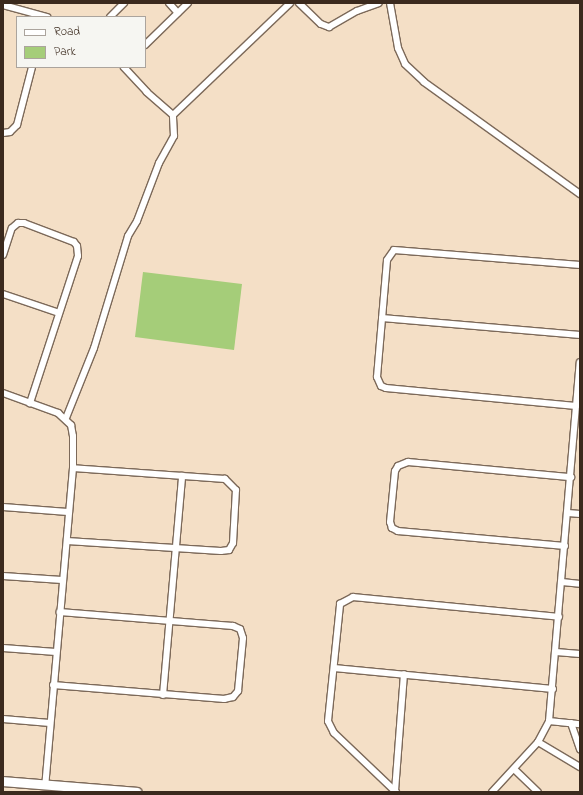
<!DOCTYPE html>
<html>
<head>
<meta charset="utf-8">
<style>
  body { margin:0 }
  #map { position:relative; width:583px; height:795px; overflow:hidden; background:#f4dfc6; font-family:"Indie Flower",sans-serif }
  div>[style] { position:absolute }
  .green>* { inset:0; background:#a5cd79 }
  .roads { filter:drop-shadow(1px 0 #7c6959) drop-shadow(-1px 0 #7c6959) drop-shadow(0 1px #7c6959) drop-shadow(0 -1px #7c6959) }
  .street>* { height:6px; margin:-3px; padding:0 3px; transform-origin:3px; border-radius:3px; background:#fff }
  .secondary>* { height:9px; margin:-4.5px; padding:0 4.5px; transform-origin:4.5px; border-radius:4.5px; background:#fff }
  span { translate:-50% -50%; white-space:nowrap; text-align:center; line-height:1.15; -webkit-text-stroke:3.5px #f6f6f2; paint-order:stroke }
  .frame { position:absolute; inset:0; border:4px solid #3b2a1e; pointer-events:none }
  .legend { position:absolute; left:16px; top:16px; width:130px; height:52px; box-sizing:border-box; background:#f6f6f2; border:1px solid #aba49d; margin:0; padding:5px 7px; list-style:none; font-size:12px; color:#3b2a1e }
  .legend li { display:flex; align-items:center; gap:8px; height:20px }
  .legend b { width:20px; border:1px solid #aba49d }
</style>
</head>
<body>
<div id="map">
  <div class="green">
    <i style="clip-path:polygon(143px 272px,242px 284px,234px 350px,135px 337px)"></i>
  </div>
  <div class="roads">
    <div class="street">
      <i style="left:169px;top:3px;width:13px;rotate:48deg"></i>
      <i style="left:299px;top:3px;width:30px;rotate:44deg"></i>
      <i style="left:321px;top:24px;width:9px;rotate:21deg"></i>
      <i style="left:329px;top:27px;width:32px;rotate:-30deg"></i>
      <i style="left:357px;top:11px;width:23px;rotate:-20deg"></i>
      <i style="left:390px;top:3px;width:46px;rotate:79.9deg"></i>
      <i style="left:398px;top:48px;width:17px;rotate:66deg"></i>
      <i style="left:405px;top:64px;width:26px;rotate:43deg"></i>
      <i style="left:424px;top:82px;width:192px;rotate:35.7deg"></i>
      <i style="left:3px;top:5px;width:46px;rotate:15.3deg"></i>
      <i style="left:110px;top:17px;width:20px;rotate:-45deg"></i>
      <i style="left:145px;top:45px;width:60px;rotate:-44.3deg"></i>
      <i style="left:173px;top:115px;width:162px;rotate:-43.7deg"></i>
      <i style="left:3px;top:133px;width:7px;rotate:-8deg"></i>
      <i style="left:10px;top:132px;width:10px;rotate:-45deg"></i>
      <i style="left:17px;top:125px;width:60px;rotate:-75.5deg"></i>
      <i style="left:3px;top:255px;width:28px;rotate:-72deg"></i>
      <i style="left:12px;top:228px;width:8px;rotate:-40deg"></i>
      <i style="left:18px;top:223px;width:6px"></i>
      <i style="left:24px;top:223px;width:53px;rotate:20.8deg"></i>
      <i style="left:74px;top:242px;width:5px;rotate:53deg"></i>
      <i style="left:77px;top:246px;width:10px;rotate:84deg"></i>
      <i style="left:78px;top:256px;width:155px;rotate:108.1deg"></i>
      <i style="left:3px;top:294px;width:59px;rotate:18.7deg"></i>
      <i style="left:382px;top:318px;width:199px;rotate:4.9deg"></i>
      <i style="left:3px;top:393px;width:59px;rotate:20deg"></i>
      <i style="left:58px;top:413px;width:18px;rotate:43deg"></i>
      <i style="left:71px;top:425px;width:11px;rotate:80deg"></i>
      <i style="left:73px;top:436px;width:32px;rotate:90deg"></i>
      <i style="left:73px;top:468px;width:318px;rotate:95deg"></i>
      <i style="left:576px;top:406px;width:191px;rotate:-174.6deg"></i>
      <i style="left:386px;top:388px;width:5px;rotate:-158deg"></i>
      <i style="left:381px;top:386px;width:10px;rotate:-114deg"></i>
      <i style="left:377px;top:377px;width:117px;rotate:-85.1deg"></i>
      <i style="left:387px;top:260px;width:12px;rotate:-55deg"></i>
      <i style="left:394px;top:250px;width:187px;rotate:4.6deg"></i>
      <i style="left:66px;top:418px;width:75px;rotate:-68.2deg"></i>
      <i style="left:94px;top:348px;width:117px;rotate:-73.1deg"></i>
      <i style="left:128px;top:236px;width:17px;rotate:-59deg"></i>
      <i style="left:137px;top:221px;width:62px;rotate:-69.2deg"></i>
      <i style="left:159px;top:163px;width:31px;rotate:-61deg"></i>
      <i style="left:174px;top:136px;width:21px;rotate:-93deg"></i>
      <i style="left:173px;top:115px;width:35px;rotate:-139deg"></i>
      <i style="left:147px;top:92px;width:34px;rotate:-133deg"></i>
      <i style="left:3px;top:507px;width:65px;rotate:4.4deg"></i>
      <i style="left:568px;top:513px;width:12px;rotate:5deg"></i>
      <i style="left:67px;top:541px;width:154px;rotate:3.7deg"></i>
      <i style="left:221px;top:551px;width:8px;rotate:-7deg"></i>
      <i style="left:229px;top:550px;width:8px;rotate:-60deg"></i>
      <i style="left:233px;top:543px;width:53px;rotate:-86.8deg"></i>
      <i style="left:236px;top:490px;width:16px;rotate:-135deg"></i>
      <i style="left:225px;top:479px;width:152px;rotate:-175.9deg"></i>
      <i style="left:565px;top:546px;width:168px;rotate:-174.9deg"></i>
      <i style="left:398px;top:531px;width:7px;rotate:-153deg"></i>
      <i style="left:392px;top:528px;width:6px;rotate:-108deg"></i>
      <i style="left:390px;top:522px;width:51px;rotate:-84.4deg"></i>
      <i style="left:395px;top:471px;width:6px;rotate:-59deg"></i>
      <i style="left:398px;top:466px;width:11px;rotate:-22deg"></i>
      <i style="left:408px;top:462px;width:164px;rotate:5.3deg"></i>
      <i style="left:3px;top:576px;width:59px;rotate:3.9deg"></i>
      <i style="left:562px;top:582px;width:18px;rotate:6deg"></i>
      <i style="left:3px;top:648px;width:53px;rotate:4.3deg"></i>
      <i style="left:556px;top:652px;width:24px;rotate:5deg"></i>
      <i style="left:334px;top:668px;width:220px;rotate:5.5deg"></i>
      <i style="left:53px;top:685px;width:172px;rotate:4.7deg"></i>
      <i style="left:224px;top:699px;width:9px;rotate:-13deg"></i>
      <i style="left:233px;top:697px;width:8px;rotate:-50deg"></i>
      <i style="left:238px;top:691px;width:53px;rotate:-84.6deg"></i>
      <i style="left:243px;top:638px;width:9px;rotate:-108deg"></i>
      <i style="left:240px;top:629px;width:8px;rotate:-157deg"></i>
      <i style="left:233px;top:626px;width:174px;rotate:-175.4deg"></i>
      <i style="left:163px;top:695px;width:220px;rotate:-85deg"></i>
      <i style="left:3px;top:719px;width:47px;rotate:4.9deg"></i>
      <i style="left:549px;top:721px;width:31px;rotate:6deg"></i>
      <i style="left:571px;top:723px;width:28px;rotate:71deg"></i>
      <i style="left:538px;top:742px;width:49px;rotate:30.8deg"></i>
      <i style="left:514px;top:769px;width:33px;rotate:44deg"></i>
      <i style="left:395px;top:791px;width:117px;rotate:-85.6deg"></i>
      <i style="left:396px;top:792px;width:86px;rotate:-136.4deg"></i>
      <i style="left:334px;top:733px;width:13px;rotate:-117deg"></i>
      <i style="left:328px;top:721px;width:118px;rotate:-84.1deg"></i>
      <i style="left:340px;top:604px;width:15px;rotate:-28deg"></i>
      <i style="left:353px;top:597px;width:207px;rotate:5.5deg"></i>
      <i style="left:492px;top:792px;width:68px;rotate:-47.4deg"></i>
      <i style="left:538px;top:742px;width:24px;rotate:-62deg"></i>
      <i style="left:549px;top:721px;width:360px;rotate:-85.1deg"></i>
    </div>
    <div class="secondary">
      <i style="left:3px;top:781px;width:134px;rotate:4.7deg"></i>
    </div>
  </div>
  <div class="frame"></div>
  <ul class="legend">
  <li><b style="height:5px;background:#fff"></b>Road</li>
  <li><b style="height:11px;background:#a5cd79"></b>Park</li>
  </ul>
</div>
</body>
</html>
